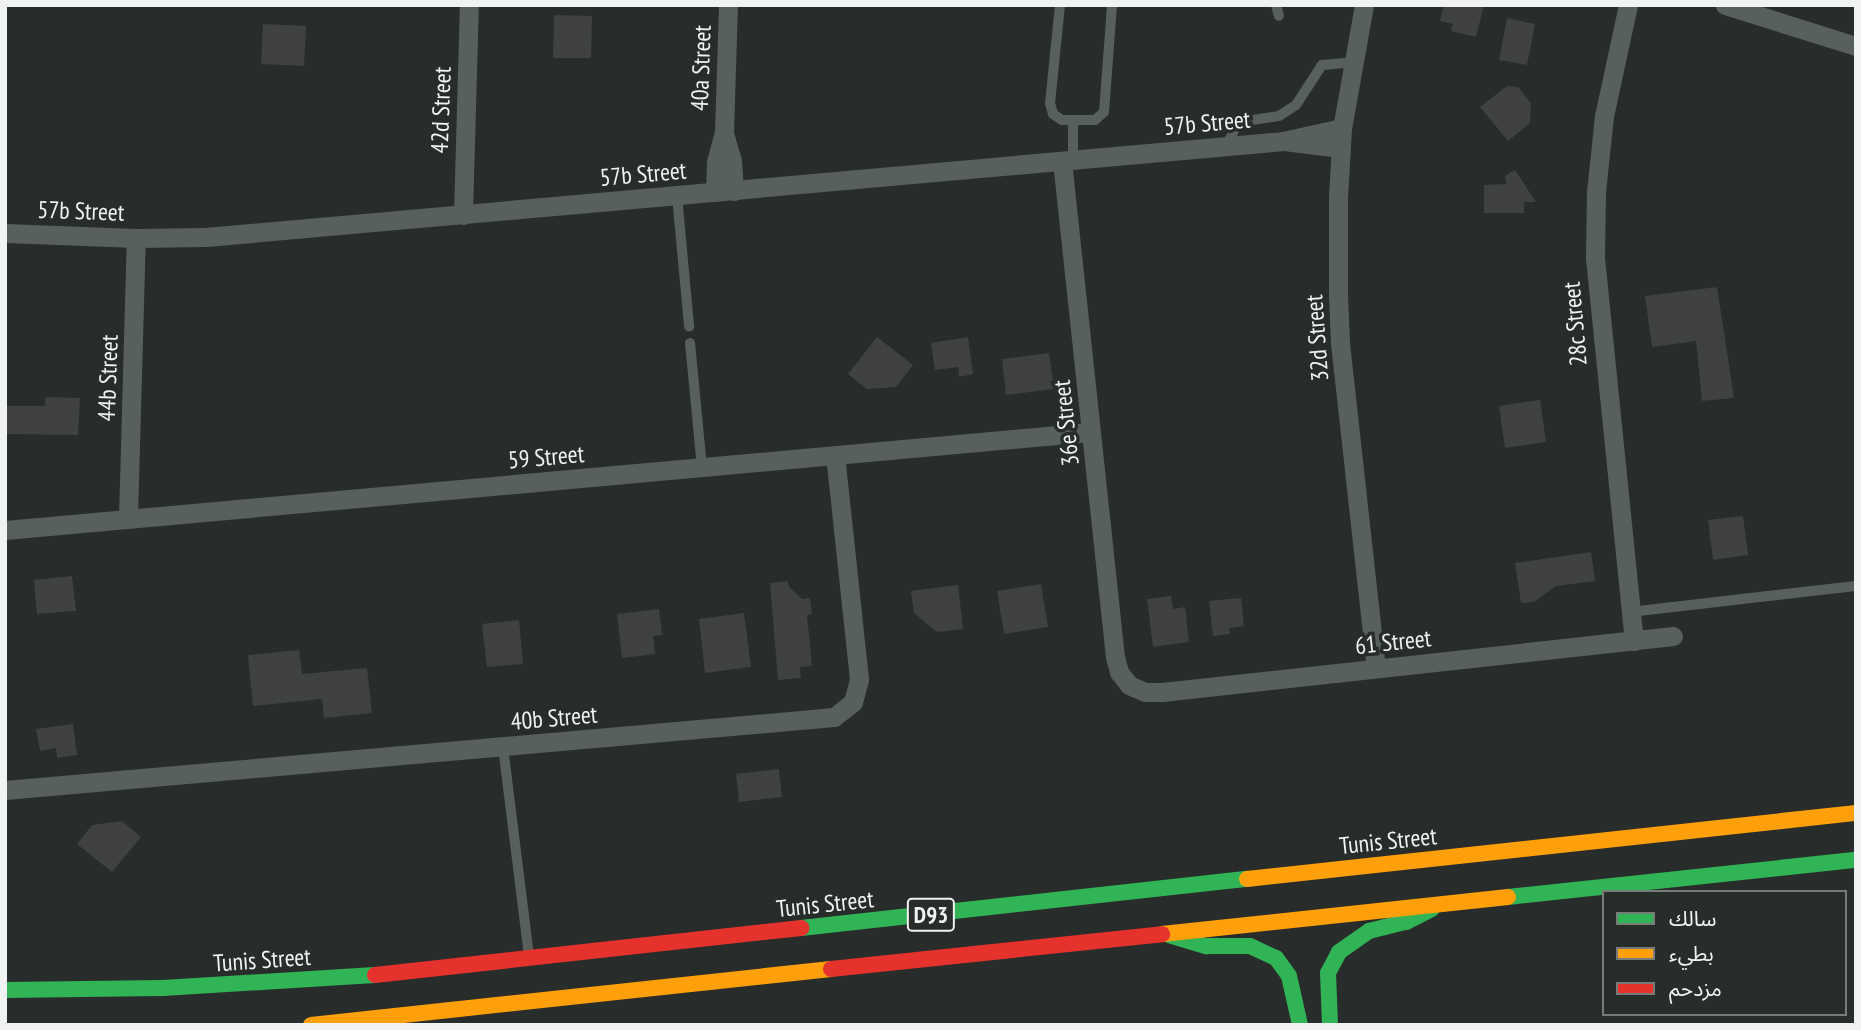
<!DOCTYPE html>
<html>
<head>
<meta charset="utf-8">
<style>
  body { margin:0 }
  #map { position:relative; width:1861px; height:1030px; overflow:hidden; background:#282c2a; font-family:"PT Sans Narrow","Noto Sans Arabic",sans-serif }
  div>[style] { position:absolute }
  .building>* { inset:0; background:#3f4240 }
  .lane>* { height:10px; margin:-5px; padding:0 5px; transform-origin:5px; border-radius:5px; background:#58605c }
  .street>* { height:19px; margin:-9.5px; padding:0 9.5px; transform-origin:9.5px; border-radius:9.5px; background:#58605c }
  .fast>* { height:16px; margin:-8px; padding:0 8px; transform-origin:8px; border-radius:8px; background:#30b455 }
  .slow>* { height:16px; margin:-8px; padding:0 8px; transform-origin:8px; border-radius:8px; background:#ff9f0a }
  .jam>* { height:16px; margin:-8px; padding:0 8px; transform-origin:8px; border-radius:8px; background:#e5322d }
  span { translate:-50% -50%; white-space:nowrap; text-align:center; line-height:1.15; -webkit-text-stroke:7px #272d29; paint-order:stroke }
  .shield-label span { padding:2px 5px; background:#272d29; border:2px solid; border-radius:5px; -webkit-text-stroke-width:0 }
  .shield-label { font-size:23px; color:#f0f3f1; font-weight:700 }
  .street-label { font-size:24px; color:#f0f3f1 }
  .frame { position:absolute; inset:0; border:7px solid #f0f3f1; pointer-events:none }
  .legend { position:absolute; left:1602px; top:890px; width:245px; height:126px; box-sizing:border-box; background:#272d29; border:2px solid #777c79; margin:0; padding:9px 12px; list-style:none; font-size:21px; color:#f0f3f1 }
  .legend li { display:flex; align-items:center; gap:14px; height:35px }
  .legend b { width:35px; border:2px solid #777c79 }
</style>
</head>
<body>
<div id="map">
  <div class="building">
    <i style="clip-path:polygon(1444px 5px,1484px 5px,1476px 37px,1451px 31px,1453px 24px,1440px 21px)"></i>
    <i style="clip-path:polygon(554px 15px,592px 16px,591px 58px,553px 58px)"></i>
    <i style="clip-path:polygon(1507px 18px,1535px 24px,1527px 65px,1499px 60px)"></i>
    <i style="clip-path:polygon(263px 24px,306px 26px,304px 66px,261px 64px)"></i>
    <i style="clip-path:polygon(1507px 86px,1518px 87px,1531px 103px,1530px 123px,1508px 141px,1480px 107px)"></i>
    <i style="clip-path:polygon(1515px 170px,1536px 202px,1524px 202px,1524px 213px,1484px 213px,1484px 185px,1506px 184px,1505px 176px)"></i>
    <i style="clip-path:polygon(1717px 287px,1734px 398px,1702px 401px,1696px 341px,1652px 347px,1645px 296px)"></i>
    <i style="clip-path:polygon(877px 337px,913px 365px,896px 387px,867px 389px,848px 374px)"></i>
    <i style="clip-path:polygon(968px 337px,973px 374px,959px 377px,958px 367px,935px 370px,931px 343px)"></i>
    <i style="clip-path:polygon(1049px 353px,1054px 389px,1006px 395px,1002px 359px)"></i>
    <i style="clip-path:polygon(46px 397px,80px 398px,78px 435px,5px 434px,5px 406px,45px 406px)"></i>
    <i style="clip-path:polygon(1540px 400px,1546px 442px,1505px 448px,1499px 406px)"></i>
    <i style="clip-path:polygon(1743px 516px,1748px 555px,1713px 560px,1708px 520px)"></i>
    <i style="clip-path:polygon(1591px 552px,1595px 581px,1556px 586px,1534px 602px,1521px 603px,1515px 563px)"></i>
    <i style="clip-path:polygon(72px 576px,76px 611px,37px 614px,34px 580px)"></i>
    <i style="clip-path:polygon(788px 581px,789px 587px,802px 599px,810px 598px,812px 614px,807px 615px,812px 666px,800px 667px,801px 678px,778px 680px,770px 583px)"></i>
    <i style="clip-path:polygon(1041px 584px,1048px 627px,1004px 634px,997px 591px)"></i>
    <i style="clip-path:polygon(958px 585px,963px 629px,937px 632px,914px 613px,911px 591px)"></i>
    <i style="clip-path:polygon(1171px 596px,1173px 609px,1185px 607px,1189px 642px,1153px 647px,1147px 599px)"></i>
    <i style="clip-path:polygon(1241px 598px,1244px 626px,1229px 628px,1230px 634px,1213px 636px,1209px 601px)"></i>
    <i style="clip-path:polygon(659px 609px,662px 635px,653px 636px,655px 654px,622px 658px,617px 614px)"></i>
    <i style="clip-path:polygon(744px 613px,751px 667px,705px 673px,699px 619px)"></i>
    <i style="clip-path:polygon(519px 620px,523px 664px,487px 667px,482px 624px)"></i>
    <i style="clip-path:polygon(299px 650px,302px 674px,367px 668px,372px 713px,324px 718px,322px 699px,253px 706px,248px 655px)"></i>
    <i style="clip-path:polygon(73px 724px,77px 755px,57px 758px,56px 748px,40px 751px,36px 729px)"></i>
    <i style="clip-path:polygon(779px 769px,782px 797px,739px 802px,736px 774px)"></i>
    <i style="clip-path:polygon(122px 821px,141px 837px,112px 872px,77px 844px,92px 825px)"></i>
  </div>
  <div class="lane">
    <i style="left:1060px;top:5px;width:99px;rotate:95.8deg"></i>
    <i style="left:1050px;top:103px;width:11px;rotate:75deg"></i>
    <i style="left:1053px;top:114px;width:11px;rotate:34deg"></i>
    <i style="left:1062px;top:120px;width:33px"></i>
    <i style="left:1095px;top:120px;width:12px;rotate:-42deg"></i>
    <i style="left:1104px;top:112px;width:107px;rotate:-85.7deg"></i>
    <i style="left:1276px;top:5px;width:11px;rotate:75deg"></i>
    <i style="left:1226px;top:146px;width:27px;rotate:-62deg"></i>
    <i style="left:1239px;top:122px;width:40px;rotate:-8.5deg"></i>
    <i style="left:1279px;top:116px;width:20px;rotate:-33deg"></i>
    <i style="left:1296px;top:105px;width:48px;rotate:-57deg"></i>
    <i style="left:1322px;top:65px;width:32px;rotate:-5deg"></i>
    <i style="left:1073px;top:160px;width:40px;rotate:-90deg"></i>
    <i style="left:677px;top:196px;width:131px;rotate:84.7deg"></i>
    <i style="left:690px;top:343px;width:125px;rotate:84.5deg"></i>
    <i style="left:1630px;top:612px;width:227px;rotate:-6.6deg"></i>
    <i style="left:503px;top:747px;width:210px;rotate:82.9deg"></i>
  </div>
  <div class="street">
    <i style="left:1364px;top:5px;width:125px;rotate:100.1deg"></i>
    <i style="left:1342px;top:128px;width:69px;rotate:93.3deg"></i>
    <i style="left:1338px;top:197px;width:97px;rotate:90deg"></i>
    <i style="left:1338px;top:294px;width:49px;rotate:87.7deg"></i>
    <i style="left:1340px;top:343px;width:327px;rotate:83.7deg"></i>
    <i style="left:1628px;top:5px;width:114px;rotate:102.2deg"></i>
    <i style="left:1604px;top:116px;width:76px;rotate:96deg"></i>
    <i style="left:1596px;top:192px;width:66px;rotate:90.9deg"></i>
    <i style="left:1595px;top:258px;width:385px;rotate:84.2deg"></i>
    <i style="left:1725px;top:5px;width:137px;rotate:17.4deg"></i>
    <i style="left:724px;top:133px;width:29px;rotate:74deg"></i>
    <i style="left:732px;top:161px;width:30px;rotate:86deg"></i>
    <i style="left:1284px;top:141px;width:57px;rotate:7deg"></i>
    <i style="left:1062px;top:161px;width:499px;rotate:83.9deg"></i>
    <i style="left:1115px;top:657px;width:16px;rotate:75deg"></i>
    <i style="left:1119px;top:672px;width:16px;rotate:52deg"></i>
    <i style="left:1129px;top:685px;width:17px;rotate:24deg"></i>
    <i style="left:1145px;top:692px;width:17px"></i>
    <i style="left:1162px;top:692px;width:514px;rotate:-6.25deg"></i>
    <i style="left:715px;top:192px;width:30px;rotate:-88deg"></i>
    <i style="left:716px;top:162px;width:31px;rotate:-75deg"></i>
    <i style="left:724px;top:132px;width:127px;rotate:-88.2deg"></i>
    <i style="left:463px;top:215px;width:210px;rotate:-88.4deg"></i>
    <i style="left:5px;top:233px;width:131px;rotate:2.2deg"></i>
    <i style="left:136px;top:238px;width:70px;rotate:-0.8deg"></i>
    <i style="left:206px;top:237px;width:1081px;rotate:-5.09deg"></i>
    <i style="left:1283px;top:141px;width:60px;rotate:-12.4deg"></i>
    <i style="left:128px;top:518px;width:280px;rotate:-88.4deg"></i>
    <i style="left:5px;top:530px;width:1090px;rotate:-5.16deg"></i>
    <i style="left:5px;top:790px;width:832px;rotate:-5.03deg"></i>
    <i style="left:834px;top:717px;width:24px;rotate:-38deg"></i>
    <i style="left:853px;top:702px;width:24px;rotate:-75deg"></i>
    <i style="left:859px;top:679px;width:224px;rotate:-96.1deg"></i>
  </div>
  <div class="fast">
    <i style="left:1508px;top:897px;width:350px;rotate:-6.1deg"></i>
    <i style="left:801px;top:928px;width:449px;rotate:-6.3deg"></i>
    <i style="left:1169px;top:935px;width:39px;rotate:17deg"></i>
    <i style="left:1206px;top:946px;width:44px"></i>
    <i style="left:1250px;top:946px;width:29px;rotate:25deg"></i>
    <i style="left:1276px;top:958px;width:22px;rotate:54deg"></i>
    <i style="left:1289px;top:976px;width:50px;rotate:77.3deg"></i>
    <i style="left:5px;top:990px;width:158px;rotate:-0.7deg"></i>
    <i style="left:163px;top:988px;width:212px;rotate:-3.5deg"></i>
    <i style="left:1330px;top:1025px;width:52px;rotate:-92.2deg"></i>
    <i style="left:1328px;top:973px;width:24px;rotate:-62deg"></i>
    <i style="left:1339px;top:952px;width:37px;rotate:-35deg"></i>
    <i style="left:1369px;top:931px;width:38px;rotate:-14deg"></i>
    <i style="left:1406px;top:922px;width:29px;rotate:-27deg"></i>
  </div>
  <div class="slow">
    <i style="left:1247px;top:879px;width:613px;rotate:-6.19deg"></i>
    <i style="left:1162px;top:934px;width:348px;rotate:-6.1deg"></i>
    <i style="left:311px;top:1025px;width:523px;rotate:-6.15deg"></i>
  </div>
  <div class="jam">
    <i style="left:831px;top:969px;width:333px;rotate:-6deg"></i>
    <i style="left:375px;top:975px;width:429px;rotate:-6.3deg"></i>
  </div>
  <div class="shield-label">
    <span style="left:931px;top:915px">D93</span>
  </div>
  <div class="street-label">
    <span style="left:701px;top:68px;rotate:-88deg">40a Street</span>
    <span style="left:441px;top:110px;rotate:-88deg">42d Street</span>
    <span style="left:1207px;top:123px;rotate:-5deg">57b Street</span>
    <span style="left:643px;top:174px;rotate:-5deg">57b Street</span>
    <span style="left:81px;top:211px;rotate:2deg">57b Street</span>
    <span style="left:1575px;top:324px;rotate:-95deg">28c Street</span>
    <span style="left:1317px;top:338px;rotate:-94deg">32d Street</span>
    <span style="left:108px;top:378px;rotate:-88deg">44b Street</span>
    <span style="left:1066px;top:423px;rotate:-96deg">36e Street</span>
    <span style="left:546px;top:457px;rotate:-5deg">59 Street</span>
    <span style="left:1393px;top:642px;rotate:-6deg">61 Street</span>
    <span style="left:554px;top:718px;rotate:-5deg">40b Street</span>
    <span style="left:1388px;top:841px;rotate:-6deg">Tunis Street</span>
    <span style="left:825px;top:904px;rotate:-6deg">Tunis Street</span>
    <span style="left:262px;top:960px;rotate:-4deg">Tunis Street</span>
  </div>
  <div class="frame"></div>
  <ul class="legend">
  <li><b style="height:9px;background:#30b455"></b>سالك</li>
  <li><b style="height:9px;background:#ff9f0a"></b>بطيء</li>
  <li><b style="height:9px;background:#e5322d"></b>مزدحم</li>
  </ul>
</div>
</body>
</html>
